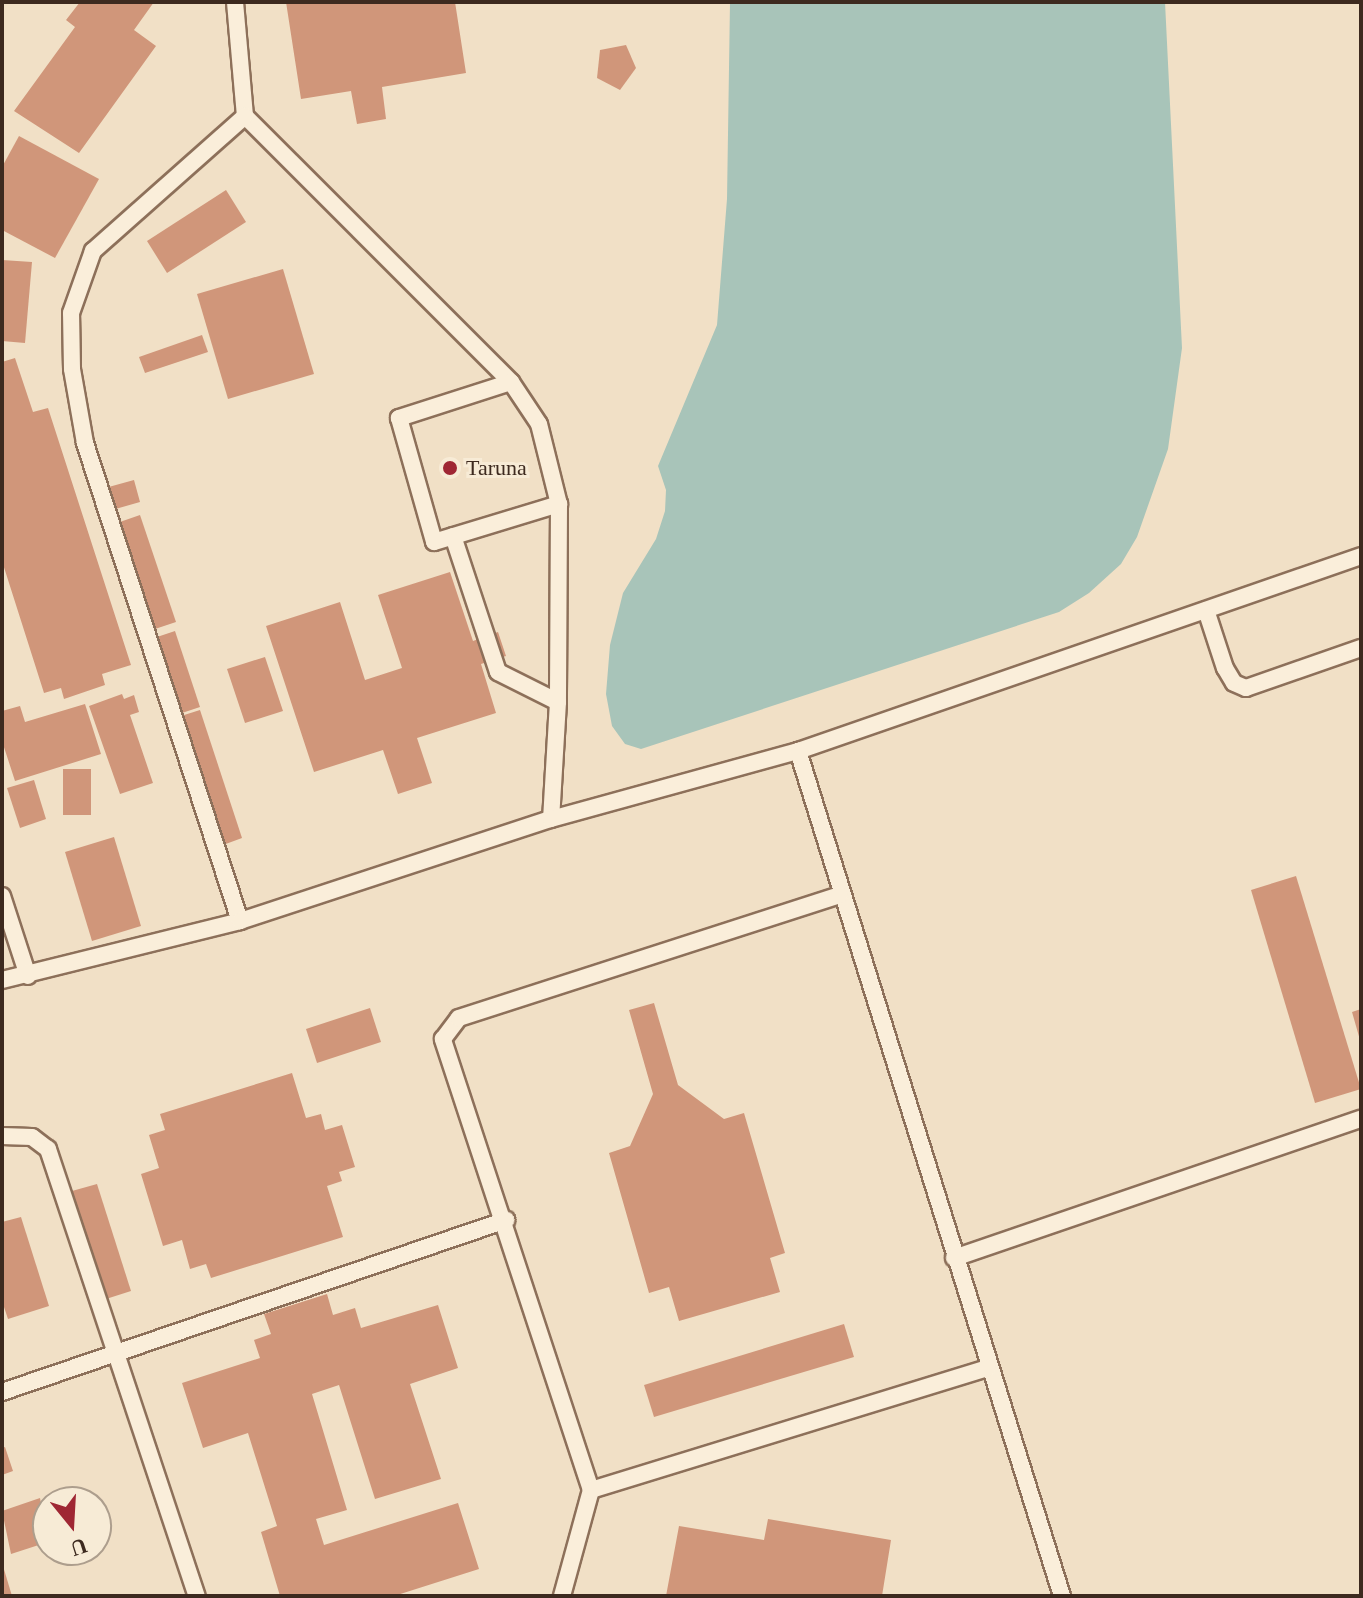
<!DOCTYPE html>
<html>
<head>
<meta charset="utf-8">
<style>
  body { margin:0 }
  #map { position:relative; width:1363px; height:1598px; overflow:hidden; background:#f1e0c6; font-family:"Times New Roman",serif }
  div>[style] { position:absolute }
  .water>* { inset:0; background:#a8c4b9 }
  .building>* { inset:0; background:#d0967a }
  .roads { filter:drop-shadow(2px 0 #8d705a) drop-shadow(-2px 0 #8d705a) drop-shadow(0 2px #8d705a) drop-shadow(0 -2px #8d705a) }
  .lane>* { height:16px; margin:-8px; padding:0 8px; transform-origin:8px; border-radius:8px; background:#faeeda }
  .dots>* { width:22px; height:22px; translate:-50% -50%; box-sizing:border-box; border:4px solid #f7ebd6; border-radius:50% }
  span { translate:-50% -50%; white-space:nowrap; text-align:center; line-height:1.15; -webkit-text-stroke:6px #f7ebd6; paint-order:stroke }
  .poi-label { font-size:22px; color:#3d2a1f }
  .left { translate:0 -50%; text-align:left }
  .frame { position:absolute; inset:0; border:4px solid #3d2a1f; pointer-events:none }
  .north { position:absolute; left:32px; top:1486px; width:80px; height:80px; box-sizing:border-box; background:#f7ebd6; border:2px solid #ad9e8d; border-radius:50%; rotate:162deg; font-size:22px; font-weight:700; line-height:32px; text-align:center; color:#3d2a1f }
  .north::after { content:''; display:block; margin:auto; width:28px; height:36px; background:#9f2734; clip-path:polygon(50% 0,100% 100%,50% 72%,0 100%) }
</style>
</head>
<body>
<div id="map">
  <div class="water">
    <i style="clip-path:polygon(730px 2px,1165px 2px,1182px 348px,1168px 449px,1137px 537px,1121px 564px,1089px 593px,1059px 612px,641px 749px,625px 744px,612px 726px,606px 694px,610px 645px,623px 593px,656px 539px,665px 511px,666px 490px,658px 466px,717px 325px,727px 199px)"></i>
  </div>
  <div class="building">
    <i style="clip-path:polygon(80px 2px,154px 2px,134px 30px,156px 46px,79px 153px,14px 111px,75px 27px,66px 20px)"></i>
    <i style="clip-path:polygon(286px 2px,455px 2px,466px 73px,382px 87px,386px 119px,357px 124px,351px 91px,301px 99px)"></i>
    <i style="clip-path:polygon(626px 45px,636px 68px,620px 90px,597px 78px,600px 50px)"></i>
    <i style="clip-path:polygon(19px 136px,99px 179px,55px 258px,2px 230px,2px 167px)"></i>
    <i style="clip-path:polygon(226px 190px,246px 222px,167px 273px,147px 241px)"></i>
    <i style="clip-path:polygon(2px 260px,32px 262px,25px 343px,2px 341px)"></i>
    <i style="clip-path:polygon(283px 269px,314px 374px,228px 399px,197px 294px)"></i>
    <i style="clip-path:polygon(202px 335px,208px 352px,145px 373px,139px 357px)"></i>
    <i style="clip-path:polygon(15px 358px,33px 412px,48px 408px,131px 665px,102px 674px,105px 685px,64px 699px,61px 688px,44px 693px,2px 561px,2px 362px)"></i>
    <i style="clip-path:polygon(134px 480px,140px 502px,112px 510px,105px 488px)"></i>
    <i style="clip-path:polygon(140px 515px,176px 622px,152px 630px,117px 523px)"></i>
    <i style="clip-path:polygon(450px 572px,473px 641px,498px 632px,506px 656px,481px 664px,496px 713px,417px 738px,432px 783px,398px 794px,383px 750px,314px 772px,266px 626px,340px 602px,365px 680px,402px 668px,378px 595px)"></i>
    <i style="clip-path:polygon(175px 631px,200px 707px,179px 714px,154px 638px)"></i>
    <i style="clip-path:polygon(265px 657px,283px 711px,245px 723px,227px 669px)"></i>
    <i style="clip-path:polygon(122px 694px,124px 699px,134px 695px,139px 712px,130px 715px,153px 783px,120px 794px,89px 706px)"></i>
    <i style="clip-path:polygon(85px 704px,101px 754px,15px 781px,2px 741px,2px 711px,20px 706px,25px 722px)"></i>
    <i style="clip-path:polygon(200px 710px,242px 838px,223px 845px,181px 716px)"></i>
    <i style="clip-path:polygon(63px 769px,91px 769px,91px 815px,63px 815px)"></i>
    <i style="clip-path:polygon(34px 780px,46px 819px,20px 828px,7px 788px)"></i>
    <i style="clip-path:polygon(114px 837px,141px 926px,92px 941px,65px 852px)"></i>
    <i style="clip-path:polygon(1296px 876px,1361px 1089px,1315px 1103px,1251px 890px)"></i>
    <i style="clip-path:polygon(654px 1003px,678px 1085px,724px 1119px,744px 1113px,785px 1253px,770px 1258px,780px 1292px,679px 1321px,669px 1287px,649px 1293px,609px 1153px,630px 1146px,653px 1094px,629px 1010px)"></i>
    <i style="clip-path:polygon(370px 1008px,381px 1042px,317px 1063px,306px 1029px)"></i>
    <i style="clip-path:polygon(1361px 1009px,1361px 1040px,1360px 1040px,1352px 1012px)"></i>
    <i style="clip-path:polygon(292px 1073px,306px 1118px,321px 1114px,325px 1130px,342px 1125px,355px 1167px,339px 1172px,342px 1181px,327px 1186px,343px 1237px,211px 1278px,206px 1264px,190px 1269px,182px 1240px,163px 1246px,141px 1174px,159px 1168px,149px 1135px,165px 1130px,160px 1114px)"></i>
    <i style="clip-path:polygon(97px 1184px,131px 1291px,106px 1299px,72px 1191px)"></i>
    <i style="clip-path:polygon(21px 1217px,49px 1306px,8px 1319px,2px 1301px,2px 1222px)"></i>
    <i style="clip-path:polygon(327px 1294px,333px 1315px,355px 1308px,361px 1328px,438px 1305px,458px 1368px,410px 1384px,441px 1479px,375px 1499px,339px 1385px,312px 1394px,347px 1510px,316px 1519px,324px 1545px,458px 1503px,479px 1569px,394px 1596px,280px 1596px,261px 1532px,277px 1526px,248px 1433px,203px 1448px,182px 1383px,260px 1358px,254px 1340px,271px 1334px,264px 1314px)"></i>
    <i style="clip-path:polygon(844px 1324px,854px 1357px,654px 1417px,644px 1385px)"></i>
    <i style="clip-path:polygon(5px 1447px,13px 1471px,2px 1475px,2px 1448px)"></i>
    <i style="clip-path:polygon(40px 1498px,48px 1542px,11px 1554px,2px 1511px)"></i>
    <i style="clip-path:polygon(768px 1519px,891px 1540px,882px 1596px,666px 1596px,679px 1526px,764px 1540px)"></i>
    <i style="clip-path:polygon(2px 1566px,3px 1566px,12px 1596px,2px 1596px)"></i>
  </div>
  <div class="roads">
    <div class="lane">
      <i style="left:235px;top:2px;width:114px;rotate:85deg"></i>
      <i style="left:245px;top:116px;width:376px;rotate:45deg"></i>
      <i style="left:511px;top:382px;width:50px;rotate:56.3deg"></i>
      <i style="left:539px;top:424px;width:82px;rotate:76deg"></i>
      <i style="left:559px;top:504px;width:198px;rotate:90.3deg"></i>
      <i style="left:558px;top:702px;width:117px;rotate:93.4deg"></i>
      <i style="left:511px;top:382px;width:118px;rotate:162.2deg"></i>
      <i style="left:399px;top:418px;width:129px;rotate:74.2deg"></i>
      <i style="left:434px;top:542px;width:131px;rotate:-16.9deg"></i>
      <i style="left:453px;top:536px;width:143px;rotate:71.7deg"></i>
      <i style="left:498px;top:672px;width:67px;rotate:26.6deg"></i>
      <i style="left:1206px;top:610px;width:61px;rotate:71.9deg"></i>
      <i style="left:1225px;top:668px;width:17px;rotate:59deg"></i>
      <i style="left:1234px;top:683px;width:13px;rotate:23deg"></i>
      <i style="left:1246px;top:688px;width:122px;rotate:-19.2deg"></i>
      <i style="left:798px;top:751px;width:596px;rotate:-19.1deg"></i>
      <i style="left:2px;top:896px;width:84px;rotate:72deg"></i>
      <i style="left:240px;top:921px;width:503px;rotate:-107.97deg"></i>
      <i style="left:85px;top:443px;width:75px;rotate:-100deg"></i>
      <i style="left:72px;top:369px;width:56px;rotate:-91deg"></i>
      <i style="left:71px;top:313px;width:66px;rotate:-70.5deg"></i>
      <i style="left:93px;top:251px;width:203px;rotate:-41.6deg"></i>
      <i style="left:2px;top:980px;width:245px;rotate:-13.9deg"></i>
      <i style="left:240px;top:921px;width:327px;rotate:-18.2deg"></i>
      <i style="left:551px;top:819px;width:256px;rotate:-15.4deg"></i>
      <i style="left:798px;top:751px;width:885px;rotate:72.65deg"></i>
      <i style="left:2px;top:1136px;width:30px;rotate:2deg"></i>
      <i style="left:32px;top:1137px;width:20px;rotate:37deg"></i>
      <i style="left:48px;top:1149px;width:471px;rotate:71.6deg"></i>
      <i style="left:954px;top:1258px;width:430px;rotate:-18.9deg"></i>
      <i style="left:2px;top:1392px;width:533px;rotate:-18.84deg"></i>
      <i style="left:591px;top:1490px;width:475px;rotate:-108.2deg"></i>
      <i style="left:443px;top:1039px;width:26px;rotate:-53deg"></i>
      <i style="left:459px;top:1018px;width:400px;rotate:-17.9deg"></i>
      <i style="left:562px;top:1596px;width:110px;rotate:-74.7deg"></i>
      <i style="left:591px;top:1490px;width:415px;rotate:-17.1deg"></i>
    </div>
  </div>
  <div class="dots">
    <i style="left:450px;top:468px;background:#9f2734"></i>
  </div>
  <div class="poi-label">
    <span class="left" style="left:466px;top:468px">Taruna</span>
  </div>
  <div class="frame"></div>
  <div class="north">U</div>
</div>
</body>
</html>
